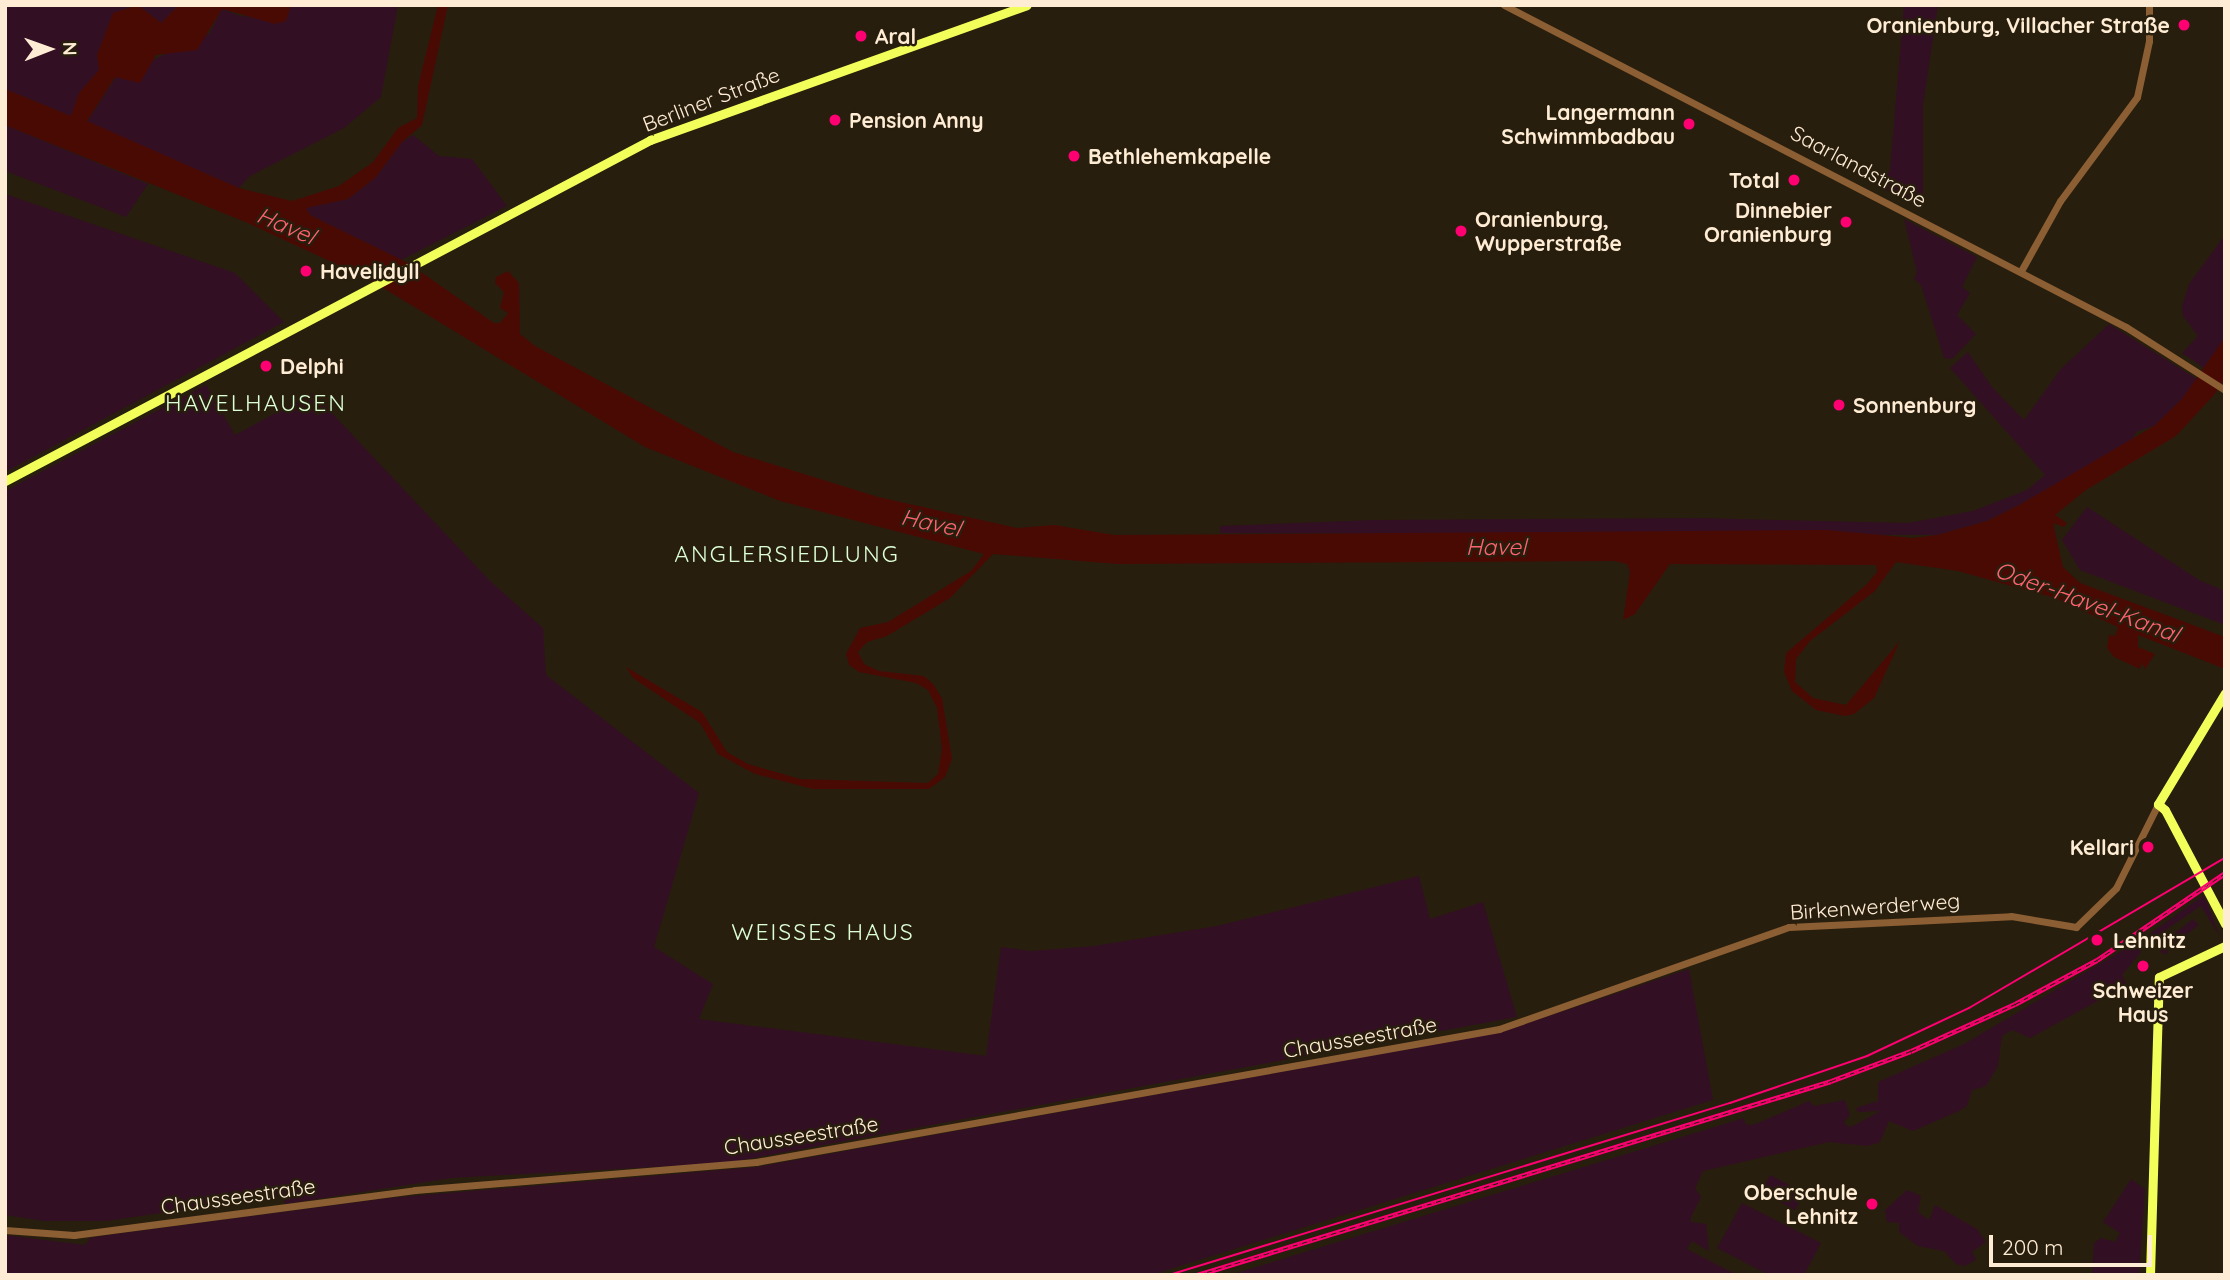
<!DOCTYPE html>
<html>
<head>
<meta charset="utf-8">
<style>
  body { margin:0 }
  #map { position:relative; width:2230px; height:1280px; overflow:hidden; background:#281e0d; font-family:Quicksand,sans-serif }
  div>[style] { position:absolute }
  .green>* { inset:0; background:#330f24 }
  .water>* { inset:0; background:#4a0a04 }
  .minor>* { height:7px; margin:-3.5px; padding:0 3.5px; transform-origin:3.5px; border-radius:3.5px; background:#8c5e33 }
  .major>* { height:9px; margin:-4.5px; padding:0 4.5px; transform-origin:4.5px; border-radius:4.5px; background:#f2ff5b }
  .tram>* { height:2px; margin:-1px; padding:0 1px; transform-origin:1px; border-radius:1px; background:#ff0072 }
  .rail>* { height:4.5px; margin-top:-2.25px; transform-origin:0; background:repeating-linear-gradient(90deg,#281e0d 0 5px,#ff0072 0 10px); box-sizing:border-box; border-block:2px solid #ff0072 }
  .dots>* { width:19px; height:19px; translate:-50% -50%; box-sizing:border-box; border:4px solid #281e0d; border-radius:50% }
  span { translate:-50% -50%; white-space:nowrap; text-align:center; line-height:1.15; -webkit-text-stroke:5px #281e0d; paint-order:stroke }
  .poi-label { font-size:21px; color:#ffecd4; font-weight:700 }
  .right { translate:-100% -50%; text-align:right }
  .left { translate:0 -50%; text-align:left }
  .street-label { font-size:21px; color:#ffecd4 }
  .water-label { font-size:23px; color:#ff626f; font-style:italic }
  .neighbourhood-label { font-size:23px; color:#ddffd6; letter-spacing:2px }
  .frame { position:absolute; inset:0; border:7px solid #ffecd4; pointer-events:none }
  .north { position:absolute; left:14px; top:14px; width:70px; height:70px; -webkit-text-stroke:5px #281e0d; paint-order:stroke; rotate:89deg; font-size:19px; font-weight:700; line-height:28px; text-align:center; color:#ffecd4 }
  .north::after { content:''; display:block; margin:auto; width:24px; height:32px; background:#ffecd4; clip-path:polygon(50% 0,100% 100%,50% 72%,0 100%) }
  .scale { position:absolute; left:1989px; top:1235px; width:163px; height:32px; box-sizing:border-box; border:4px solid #ffecd4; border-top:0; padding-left:9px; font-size:21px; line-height:24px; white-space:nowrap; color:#ffecd4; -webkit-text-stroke:5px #281e0d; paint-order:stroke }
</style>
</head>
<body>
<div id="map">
  <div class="green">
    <i style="clip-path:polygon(5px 5px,135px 5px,113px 14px,97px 55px,99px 70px,79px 93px,71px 116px,5px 89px)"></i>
    <i style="clip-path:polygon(138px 5px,179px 5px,161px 23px)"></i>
    <i style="clip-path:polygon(291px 5px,398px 5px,381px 97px,344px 128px,250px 176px,239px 188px,87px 122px,116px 77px,209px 34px,222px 9px,240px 16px,286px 21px)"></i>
    <i style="clip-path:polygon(1904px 5px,1938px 5px,1923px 105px,1923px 197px,1918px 207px,1879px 186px,1890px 170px)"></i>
    <i style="clip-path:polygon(5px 125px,148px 184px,126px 217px,5px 171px)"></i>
    <i style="clip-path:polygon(413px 135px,439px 156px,472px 159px,507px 206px,401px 260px,310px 215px,305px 208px,348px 199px,376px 177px,402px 142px)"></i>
    <i style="clip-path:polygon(5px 194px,235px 273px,284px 322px,5px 472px)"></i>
    <i style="clip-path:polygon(1904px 219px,1977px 257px,1962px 287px,1970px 293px,1957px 315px,1976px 334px,1952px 359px,1944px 358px,1921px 285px,1914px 279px,1917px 272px)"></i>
    <i style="clip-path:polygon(2225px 235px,2225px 337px,2204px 368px,2182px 353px,2198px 336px,2183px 316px,2182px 306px,2189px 284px)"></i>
    <i style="clip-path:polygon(2109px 324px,2197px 379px,2182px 399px,2154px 426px,2136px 432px,2132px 441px,2021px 504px,1987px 521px,1937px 535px,1220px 533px,1220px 526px,1373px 520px,1699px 518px,1908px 523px,1973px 511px,2027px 490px,2045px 475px,1950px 368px,1968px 352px,1992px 387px,2024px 420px,2060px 370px)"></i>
    <i style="clip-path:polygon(206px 385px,235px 435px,313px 393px,489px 580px,543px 628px,546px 675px,699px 793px,654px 947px,713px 984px,699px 1019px,986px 1056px,1001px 947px,1031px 951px,1094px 946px,1217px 926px,1419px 876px,1430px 919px,1483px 902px,1517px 1017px,726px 1163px,452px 1178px,285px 1204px,282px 1195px,107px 1221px,44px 1221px,5px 1215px,5px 491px)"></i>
    <i style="clip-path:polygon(2087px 507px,2199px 580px,2225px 591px,2225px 625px,2080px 570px,2062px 540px)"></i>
    <i style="clip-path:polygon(2204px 895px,2220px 937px,2201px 906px,2154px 938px,2151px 948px,2145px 937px)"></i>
    <i style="clip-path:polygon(2193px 919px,2199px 925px,2168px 948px,2167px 954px,2161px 953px,2160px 945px)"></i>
    <i style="clip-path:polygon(2135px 943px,2141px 952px,2122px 975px,2127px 985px,2030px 1038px,2012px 1030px,2002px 1036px,1998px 1066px,1986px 1086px,1972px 1090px,1967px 1106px,1961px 1110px,1913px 1131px,1889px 1121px,1880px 1142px,1868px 1146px,1829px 1142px,1703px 1171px,1695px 1188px,1701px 1197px,1691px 1217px,1691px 1222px,1706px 1224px,1709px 1251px,1692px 1241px,1687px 1249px,1737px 1275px,1230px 1275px,1744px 1118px,1746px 1125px,1756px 1124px,1809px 1101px,1814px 1106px,1845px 1100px,1850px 1115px,1844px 1122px,1848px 1127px,1855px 1125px,1880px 1111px,1858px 1112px,1856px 1108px,1878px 1101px,1878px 1082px,1964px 1044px)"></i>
    <i style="clip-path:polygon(1689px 969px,1713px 1100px,1151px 1275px,5px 1275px,5px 1235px,85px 1245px,90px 1238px,115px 1234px,389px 1198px,757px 1167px,1501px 1032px)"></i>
    <i style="clip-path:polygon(1770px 1175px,1804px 1193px,1795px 1210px,1761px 1192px)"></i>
    <i style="clip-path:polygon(2131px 1179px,2145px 1189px,2139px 1275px,2092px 1275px,2094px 1243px,2101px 1238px,2115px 1242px,2120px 1233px,2103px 1222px)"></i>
    <i style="clip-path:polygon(1907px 1190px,1921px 1196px,1918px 1212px,1929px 1220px,1935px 1205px,1977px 1229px,1986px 1242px,1972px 1252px,1976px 1260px,1964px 1266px,1956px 1264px,1944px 1251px,1918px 1246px,1899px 1232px,1899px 1223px,1887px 1222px,1885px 1210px)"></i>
    <i style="clip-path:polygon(1742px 1203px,1821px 1243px,1804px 1275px,1769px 1275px,1717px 1248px)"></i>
  </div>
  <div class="water">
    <i style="clip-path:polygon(138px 5px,161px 23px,179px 5px,291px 5px,286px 21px,275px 24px,222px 9px,197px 50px,156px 55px,140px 83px,115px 77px,87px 121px,239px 188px,292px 201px,339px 186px,373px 162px,398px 128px,417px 118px,418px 86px,438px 5px,448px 5px,422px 125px,402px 142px,376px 177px,348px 199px,306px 208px,310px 215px,408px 263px,494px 323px,500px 323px,508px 313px,500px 308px,504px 292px,495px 283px,496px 277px,508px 271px,519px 283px,520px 334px,535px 346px,733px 452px,878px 497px,1017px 528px,1054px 525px,1115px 535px,1827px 530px,1913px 538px,1937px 535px,1987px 521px,2021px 504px,2154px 426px,2182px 399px,2225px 337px,2225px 379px,2214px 395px,2176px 436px,2086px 490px,2055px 515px,2067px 523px,2064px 527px,2053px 523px,2063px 567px,2080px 583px,2225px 637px,2225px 669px,2138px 635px,2138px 647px,2155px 654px,2145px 669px,2142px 663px,2140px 669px,2114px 657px,2107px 648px,2109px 635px,2115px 636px,2118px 627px,2055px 598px,1958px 571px,1896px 562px,1875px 591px,1810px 641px,1796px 659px,1795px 682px,1813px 698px,1846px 705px,1900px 641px,1874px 698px,1854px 714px,1845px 716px,1816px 710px,1792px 691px,1784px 672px,1786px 653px,1867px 584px,1877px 572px,1876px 565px,1670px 564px,1635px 614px,1623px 620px,1630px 572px,1627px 564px,1614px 561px,1117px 564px,993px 554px,950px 598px,887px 636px,867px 642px,858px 652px,864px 664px,879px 671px,924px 676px,933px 684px,942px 698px,952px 759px,945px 777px,929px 789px,813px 789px,755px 774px,718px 754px,700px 723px,633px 678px,626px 667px,702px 712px,727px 752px,748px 764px,800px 779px,928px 783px,938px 774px,942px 749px,937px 708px,928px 690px,916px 683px,859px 672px,849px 665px,846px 654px,860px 628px,888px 622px,971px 571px,984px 554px,780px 501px,645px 447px,370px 280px,248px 223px,5px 125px,5px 89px,71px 116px,79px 93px,99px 70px,97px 55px,113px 13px)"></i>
  </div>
  <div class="minor">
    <i style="left:1504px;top:5px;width:700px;rotate:27.37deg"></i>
    <i style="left:2126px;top:327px;width:117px;rotate:32.5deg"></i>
    <i style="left:2021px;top:271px;width:80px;rotate:-60.9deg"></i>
    <i style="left:2060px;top:201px;width:129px;rotate:-53.5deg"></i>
    <i style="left:2137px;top:97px;width:57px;rotate:-77.9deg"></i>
    <i style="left:2149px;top:41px;width:36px;rotate:-90deg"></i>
    <i style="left:5px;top:1230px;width:69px;rotate:4.1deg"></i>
    <i style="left:74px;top:1235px;width:344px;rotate:-7.5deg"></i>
    <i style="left:415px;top:1190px;width:342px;rotate:-4.7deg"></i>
    <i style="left:756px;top:1162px;width:755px;rotate:-10.15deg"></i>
    <i style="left:1499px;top:1029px;width:307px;rotate:-19.4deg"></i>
    <i style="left:1789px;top:927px;width:222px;rotate:-2.8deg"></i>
    <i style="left:2011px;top:916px;width:66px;rotate:9.6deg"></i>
    <i style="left:2076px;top:927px;width:56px;rotate:-44.3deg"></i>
    <i style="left:2116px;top:888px;width:94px;rotate:-63.4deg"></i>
  </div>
  <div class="major">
    <i style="left:5px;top:481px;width:730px;rotate:-27.86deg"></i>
    <i style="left:650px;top:140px;width:400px;rotate:-19.7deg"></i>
    <i style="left:2225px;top:693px;width:130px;rotate:121.1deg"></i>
    <i style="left:2158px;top:804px;width:9px;rotate:41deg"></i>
    <i style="left:2165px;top:810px;width:129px;rotate:62.2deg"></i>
    <i style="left:2150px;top:1275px;width:298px;rotate:-88.3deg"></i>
    <i style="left:2159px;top:977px;width:73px;rotate:-25.2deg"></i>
  </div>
  <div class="tram">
    <i style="left:1169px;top:1275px;width:587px;rotate:-17.05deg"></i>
    <i style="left:1730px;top:1103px;width:145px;rotate:-18.9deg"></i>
    <i style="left:1867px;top:1056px;width:113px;rotate:-25.2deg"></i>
    <i style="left:1969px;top:1008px;width:297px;rotate:-30.4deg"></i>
  </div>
  <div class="rail">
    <i style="left:1197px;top:1275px;width:663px;rotate:-17.01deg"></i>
    <i style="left:1831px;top:1081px;width:85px;rotate:-20.6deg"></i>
    <i style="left:1911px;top:1051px;width:114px;rotate:-24.3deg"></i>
    <i style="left:2015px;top:1004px;width:93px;rotate:-28.2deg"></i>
    <i style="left:2097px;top:960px;width:155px;rotate:-34.2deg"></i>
  </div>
  <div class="dots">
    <i style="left:2184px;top:25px;background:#ff0072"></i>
    <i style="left:861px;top:36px;background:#ff0072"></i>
    <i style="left:835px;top:120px;background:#ff0072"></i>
    <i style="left:1689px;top:124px;background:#ff0072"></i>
    <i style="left:1074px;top:156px;background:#ff0072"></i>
    <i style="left:1794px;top:180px;background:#ff0072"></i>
    <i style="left:1846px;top:222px;background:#ff0072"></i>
    <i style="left:1461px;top:231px;background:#ff0072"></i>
    <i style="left:306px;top:271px;background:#ff0072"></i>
    <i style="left:266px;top:366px;background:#ff0072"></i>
    <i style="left:1839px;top:405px;background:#ff0072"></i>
    <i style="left:2148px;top:847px;background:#ff0072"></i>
    <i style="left:2097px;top:940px;background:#ff0072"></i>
    <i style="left:2143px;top:966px;background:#ff0072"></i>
    <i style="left:1872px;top:1204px;background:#ff0072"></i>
  </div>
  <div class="poi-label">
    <span class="right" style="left:2170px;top:25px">Oranienburg, Villacher Straße</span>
    <span class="left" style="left:875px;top:36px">Aral</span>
    <span class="right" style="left:1675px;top:124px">Langermann<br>Schwimmbadbau</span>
    <span class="left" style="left:849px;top:120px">Pension Anny</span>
    <span class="left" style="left:1088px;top:156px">Bethlehemkapelle</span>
    <span class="right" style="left:1780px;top:180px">Total</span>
    <span class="right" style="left:1832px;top:222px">Dinnebier<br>Oranienburg</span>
    <span class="left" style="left:1475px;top:231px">Oranienburg,<br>Wupperstraße</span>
    <span class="left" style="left:320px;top:271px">Havelidyll</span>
    <span class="left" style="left:280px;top:366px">Delphi</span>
    <span class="left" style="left:1853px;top:405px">Sonnenburg</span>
    <span class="right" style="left:2134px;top:847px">Kellari</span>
    <span class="left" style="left:2113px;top:940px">Lehnitz</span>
    <span style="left:2143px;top:1002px">Schweizer<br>Haus</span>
    <span class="right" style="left:1858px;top:1204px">Oberschule<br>Lehnitz</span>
  </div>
  <div class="street-label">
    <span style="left:711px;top:99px;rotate:-21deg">Berliner Straße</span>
    <span style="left:1859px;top:166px;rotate:28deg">Saarlandstraße</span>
    <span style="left:1875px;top:906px;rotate:-4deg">Birkenwerderweg</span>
    <span style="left:1360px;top:1037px;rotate:-10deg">Chausseestraße</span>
    <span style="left:801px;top:1135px;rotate:-9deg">Chausseestraße</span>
    <span style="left:238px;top:1196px;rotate:-8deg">Chausseestraße</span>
  </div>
  <div class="water-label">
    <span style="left:286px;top:226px;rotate:23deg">Havel</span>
    <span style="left:931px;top:523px;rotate:12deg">Havel</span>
    <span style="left:1496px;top:547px">Havel</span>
    <span style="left:2087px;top:602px;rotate:20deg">Oder-Havel-Kanal</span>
  </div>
  <div class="neighbourhood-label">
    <span style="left:256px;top:403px">HAVELHAUSEN</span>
    <span style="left:787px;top:554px">ANGLERSIEDLUNG</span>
    <span style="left:823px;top:932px">WEISSES HAUS</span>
  </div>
  <div class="frame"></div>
  <div class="north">N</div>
  <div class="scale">200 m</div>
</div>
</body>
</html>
